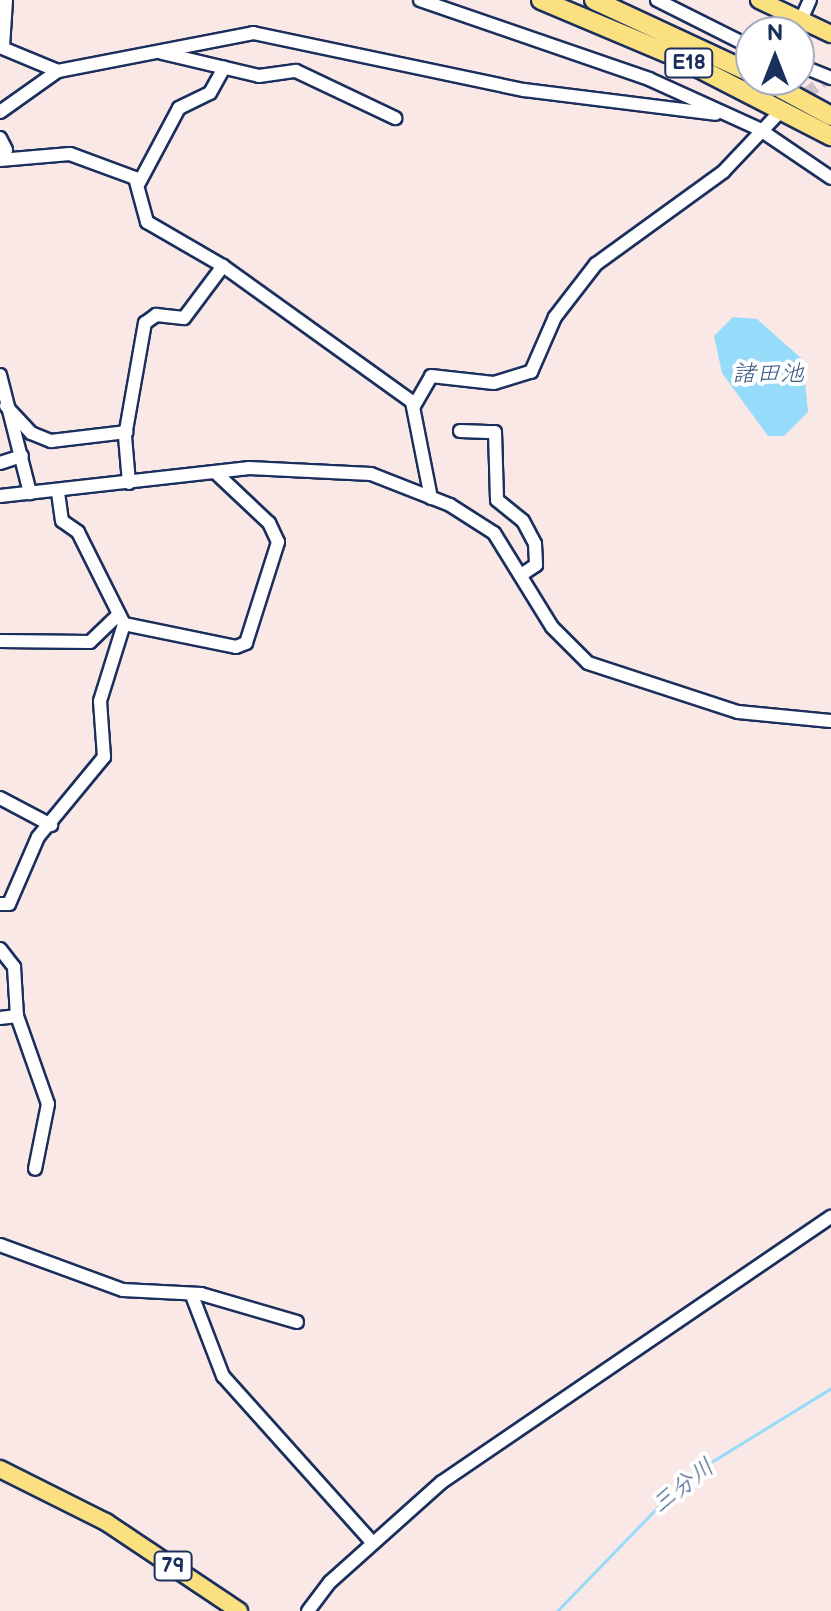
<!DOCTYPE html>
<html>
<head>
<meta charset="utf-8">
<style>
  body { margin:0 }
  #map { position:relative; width:831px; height:1611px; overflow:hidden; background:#f9e8e5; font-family:"Balsamiq Sans","Klee One",sans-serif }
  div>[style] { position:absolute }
  .water>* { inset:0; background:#97dbfa }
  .stream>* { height:3px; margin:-1.5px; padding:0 1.5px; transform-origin:1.5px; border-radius:1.5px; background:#97dbfa }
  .minor-tunnel>* { height:12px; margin-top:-6px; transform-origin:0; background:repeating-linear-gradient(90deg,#cdc3ca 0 12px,transparent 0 18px) }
  .roads { filter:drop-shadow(2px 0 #1b2f5e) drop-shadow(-2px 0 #1b2f5e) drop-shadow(0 2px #1b2f5e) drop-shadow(0 -2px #1b2f5e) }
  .minor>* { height:12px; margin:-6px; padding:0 6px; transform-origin:6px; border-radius:6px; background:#fff }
  .major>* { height:16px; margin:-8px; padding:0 8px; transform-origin:8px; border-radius:8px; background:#fbe080 }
  .highway>* { height:18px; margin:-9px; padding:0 9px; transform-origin:9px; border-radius:9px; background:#fbe080 }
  span { translate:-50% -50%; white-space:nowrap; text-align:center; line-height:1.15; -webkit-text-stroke:8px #fff; paint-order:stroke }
  .shield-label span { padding:2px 6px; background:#fff; border:2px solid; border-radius:6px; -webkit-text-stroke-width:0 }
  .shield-label { font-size:20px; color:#1b2f5e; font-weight:700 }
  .water-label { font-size:24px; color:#3a5a85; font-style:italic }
  .north { position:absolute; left:735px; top:16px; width:80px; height:80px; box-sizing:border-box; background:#fff; border:2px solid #a4acbf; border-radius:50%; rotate:0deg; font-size:22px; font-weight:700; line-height:32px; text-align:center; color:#1b2f5e }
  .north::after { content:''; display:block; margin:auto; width:28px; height:36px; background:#1b2f5e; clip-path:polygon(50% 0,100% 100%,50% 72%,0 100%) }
</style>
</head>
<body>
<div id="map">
  <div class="water">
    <i style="clip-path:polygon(733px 317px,757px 319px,803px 360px,808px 412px,784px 436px,768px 436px,722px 373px,714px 336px)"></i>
  </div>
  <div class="stream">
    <i style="left:557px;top:1611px;width:187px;rotate:-45.9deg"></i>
    <i style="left:687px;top:1477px;width:169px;rotate:-31.7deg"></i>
  </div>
  <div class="minor-tunnel">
    <i style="left:777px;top:115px;width:64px;rotate:-36.2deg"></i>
  </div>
  <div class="roads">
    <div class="minor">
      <i style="left:420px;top:0;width:242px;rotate:19deg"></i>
      <i style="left:649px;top:79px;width:121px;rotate:24.4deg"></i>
      <i style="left:759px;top:129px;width:87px;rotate:34.2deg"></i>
      <i style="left:657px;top:0;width:105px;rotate:26.6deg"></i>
      <i style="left:801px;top:20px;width:22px;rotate:-66deg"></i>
      <i style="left:0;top:47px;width:63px;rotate:22.5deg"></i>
      <i style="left:3px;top:47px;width:47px;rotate:-86.3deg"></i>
      <i style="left:162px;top:53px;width:100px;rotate:13.3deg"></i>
      <i style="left:259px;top:76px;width:37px;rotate:-8deg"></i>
      <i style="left:296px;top:71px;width:110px;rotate:25.4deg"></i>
      <i style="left:799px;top:65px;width:35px;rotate:22deg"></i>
      <i style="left:0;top:112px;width:71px;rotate:-35.3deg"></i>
      <i style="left:58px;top:71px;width:199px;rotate:-11deg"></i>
      <i style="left:253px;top:33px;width:277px;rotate:11.9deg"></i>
      <i style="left:524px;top:90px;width:193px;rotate:7.1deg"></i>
      <i style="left:0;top:138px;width:13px;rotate:63deg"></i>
      <i style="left:6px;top:150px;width:7px;rotate:146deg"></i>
      <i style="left:0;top:160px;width:70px;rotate:-4.9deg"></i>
      <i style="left:70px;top:154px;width:69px;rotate:20.3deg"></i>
      <i style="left:135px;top:178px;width:46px;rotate:74.7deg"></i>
      <i style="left:147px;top:222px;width:88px;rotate:30.1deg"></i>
      <i style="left:223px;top:266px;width:233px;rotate:35.7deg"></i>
      <i style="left:412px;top:402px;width:98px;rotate:78.8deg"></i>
      <i style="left:139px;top:183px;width:85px;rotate:-61.9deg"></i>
      <i style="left:179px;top:108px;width:34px;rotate:-26deg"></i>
      <i style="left:210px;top:93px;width:29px;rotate:-61deg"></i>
      <i style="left:0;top:375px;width:122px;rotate:75.7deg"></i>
      <i style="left:6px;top:406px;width:37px;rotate:47deg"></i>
      <i style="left:31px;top:433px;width:22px;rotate:22deg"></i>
      <i style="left:51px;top:441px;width:76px;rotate:-6.8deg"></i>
      <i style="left:414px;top:406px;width:34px;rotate:-60deg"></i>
      <i style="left:431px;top:376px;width:63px;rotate:6.3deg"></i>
      <i style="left:494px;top:383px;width:39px;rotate:-17deg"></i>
      <i style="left:531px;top:372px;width:60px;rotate:-66.4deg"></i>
      <i style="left:555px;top:317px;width:67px;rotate:-52.3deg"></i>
      <i style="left:596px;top:264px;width:157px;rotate:-35.9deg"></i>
      <i style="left:723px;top:172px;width:76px;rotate:-46.6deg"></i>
      <i style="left:460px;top:431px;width:35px;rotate:2deg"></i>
      <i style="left:495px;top:432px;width:68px;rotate:88.3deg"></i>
      <i style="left:497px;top:500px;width:33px;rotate:39deg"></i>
      <i style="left:523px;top:521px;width:26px;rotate:62deg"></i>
      <i style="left:535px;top:544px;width:21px;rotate:87deg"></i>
      <i style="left:536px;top:565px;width:18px;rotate:146deg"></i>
      <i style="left:0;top:463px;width:23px;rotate:-18deg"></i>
      <i style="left:129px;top:483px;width:47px;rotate:-94.9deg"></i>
      <i style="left:125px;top:436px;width:115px;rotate:-80deg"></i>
      <i style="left:145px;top:323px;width:14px;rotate:-36deg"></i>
      <i style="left:156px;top:315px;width:28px;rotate:6deg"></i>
      <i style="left:184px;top:318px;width:65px;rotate:-53.1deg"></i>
      <i style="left:0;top:496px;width:251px;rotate:-6.4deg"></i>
      <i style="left:249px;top:468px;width:122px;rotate:2.8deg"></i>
      <i style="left:371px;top:474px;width:85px;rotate:21.4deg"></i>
      <i style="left:450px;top:505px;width:52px;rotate:32.5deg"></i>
      <i style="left:494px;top:533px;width:110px;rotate:58.3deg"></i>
      <i style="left:552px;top:627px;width:51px;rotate:45deg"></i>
      <i style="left:588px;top:663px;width:158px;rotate:18.1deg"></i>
      <i style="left:738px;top:712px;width:93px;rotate:5.5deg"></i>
      <i style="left:124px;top:624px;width:114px;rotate:11.6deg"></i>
      <i style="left:236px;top:647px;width:11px;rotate:-22deg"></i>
      <i style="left:246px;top:643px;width:106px;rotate:-72.4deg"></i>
      <i style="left:278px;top:542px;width:21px;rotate:-115deg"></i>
      <i style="left:269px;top:523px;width:73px;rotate:-136.7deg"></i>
      <i style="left:0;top:641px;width:90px;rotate:0.6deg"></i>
      <i style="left:90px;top:642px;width:40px;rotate:-44deg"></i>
      <i style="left:0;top:798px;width:58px;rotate:27.9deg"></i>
      <i style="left:0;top:904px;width:9px"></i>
      <i style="left:9px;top:904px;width:73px;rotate:-66.6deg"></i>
      <i style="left:38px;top:837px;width:104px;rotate:-50.5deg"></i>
      <i style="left:104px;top:757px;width:56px;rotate:-94.1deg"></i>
      <i style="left:100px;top:701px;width:81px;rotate:-72.7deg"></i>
      <i style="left:124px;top:624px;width:103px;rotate:-116.6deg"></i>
      <i style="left:78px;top:532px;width:19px;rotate:-145deg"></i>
      <i style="left:62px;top:521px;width:30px;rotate:-98deg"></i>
      <i style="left:0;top:949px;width:23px;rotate:52deg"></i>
      <i style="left:14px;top:967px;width:49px;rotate:86.5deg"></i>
      <i style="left:17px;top:1016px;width:93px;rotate:70.6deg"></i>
      <i style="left:48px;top:1104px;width:66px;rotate:101.3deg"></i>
      <i style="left:0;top:1018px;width:17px;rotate:-7deg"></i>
      <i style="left:0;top:1245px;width:131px;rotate:20.1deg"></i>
      <i style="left:123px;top:1290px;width:78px;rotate:2.9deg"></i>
      <i style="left:201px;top:1294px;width:100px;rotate:16.3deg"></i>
      <i style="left:193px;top:1298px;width:84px;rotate:69deg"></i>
      <i style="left:223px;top:1376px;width:224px;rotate:48.1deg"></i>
      <i style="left:308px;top:1611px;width:36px;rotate:-53deg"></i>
      <i style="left:330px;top:1582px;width:150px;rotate:-41.8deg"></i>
      <i style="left:442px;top:1482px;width:471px;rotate:-34.3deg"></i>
    </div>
    <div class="major">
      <i style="left:759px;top:0;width:80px;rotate:25.3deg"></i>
      <i style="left:0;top:1469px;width:119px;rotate:26.6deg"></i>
      <i style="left:106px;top:1522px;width:160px;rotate:33.8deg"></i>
    </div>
    <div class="highway">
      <i style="left:541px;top:0;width:150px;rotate:22.8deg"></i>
      <i style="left:679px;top:58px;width:171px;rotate:27.2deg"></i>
      <i style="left:594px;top:0;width:173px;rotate:24.9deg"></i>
      <i style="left:765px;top:80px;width:75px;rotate:28.6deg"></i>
    </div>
  </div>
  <div class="shield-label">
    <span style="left:689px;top:63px">E18</span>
    <span style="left:173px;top:1566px">79</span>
  </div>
  <div class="water-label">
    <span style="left:768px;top:374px">諸田池</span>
    <span style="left:683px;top:1486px;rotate:-38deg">三分川</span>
  </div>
  <div class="north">N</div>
</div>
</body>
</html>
